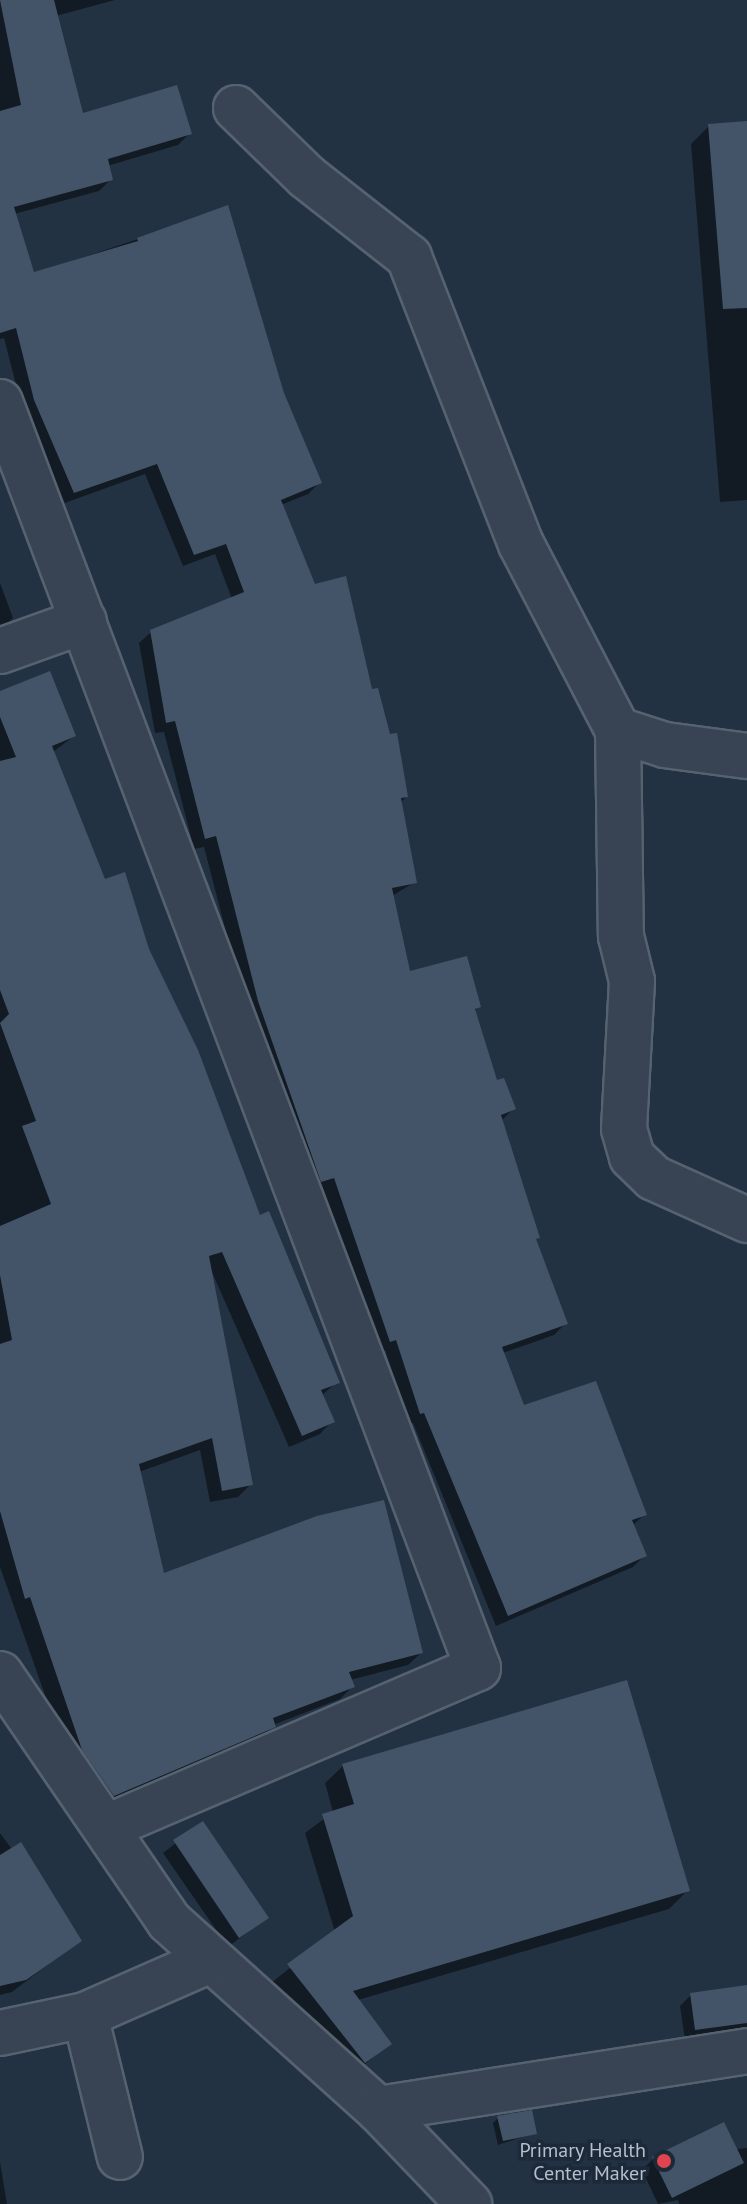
<!DOCTYPE html>
<html>
<head>
<meta charset="utf-8">
<style>
  body { margin:0 }
  #map { position:relative; width:747px; height:2204px; overflow:hidden; background:#233243; font-family:"PT Sans",sans-serif }
  div>[style] { position:absolute }
  .shadow>* { inset:0; background:#0007 }
  .building>* { inset:0; background:#445468 }
  .roads { filter:drop-shadow(2px 0 #566270) drop-shadow(-2px 0 #566270) drop-shadow(0 2px #566270) drop-shadow(0 -2px #566270) }
  .minor>* { height:44px; margin:-22px; padding:0 22px; transform-origin:22px; border-radius:22px; background:#384453 }
  .dots>* { width:22px; height:22px; translate:-50% -50%; box-sizing:border-box; border:4px solid #1c2938; border-radius:50% }
  span { translate:-50% -50%; white-space:nowrap; text-align:center; line-height:1.15; -webkit-text-stroke:7px #1c2938; paint-order:stroke }
  .poi-label { font-size:20px; color:#b5bfcd }
  .right { translate:-100% -50%; text-align:right }
</style>
</head>
<body>
<div id="map">
  <div class="shadow">
    <i style="clip-path:polygon(0 0,115px 0,56px 16px,81px 115px,190px 133px,178px 145px,107px 166px,111px 179px,99px 191px,14px 214px,33px 274px,138px 239px,282px 394px,319px 483px,308px 494px,281px 505px,313px 586px,370px 692px,406px 797px,400px 803px,415px 882px,392px 896px,408px 974px,479px 1006px,473px 1012px,496px 1083px,513px 1109px,501px 1121px,535px 1240px,565px 1324px,554px 1335px,503px 1353px,523px 1408px,645px 1514px,632px 1526px,645px 1555px,633px 1567px,496px 1626px,413px 1423px,409px 1424px,385px 1350px,379px 1352px,323px 1188px,310px 1192px,247px 1013px,204px 847px,194px 849px,164px 732px,155px 733px,139px 643px,151px 632px,232px 599px,215px 554px,183px 566px,145px 474px,62px 504px,23px 412px,4px 338px,0 339px)"></i>
    <i style="clip-path:polygon(747px 123px,747px 500px,720px 502px,691px 144px,709px 126px)"></i>
    <i style="clip-path:polygon(0 583px,13px 618px,0 631px)"></i>
    <i style="clip-path:polygon(0 693px,74px 736px,53px 752px,104px 881px,148px 949px,258px 1217px,337px 1382px,321px 1396px,332px 1421px,320px 1434px,289px 1447px,211px 1270px,251px 1484px,238px 1497px,210px 1502px,200px 1450px,139px 1472px,162px 1576px,421px 1653px,408px 1665px,350px 1680px,353px 1686px,340px 1699px,273px 1725px,261px 1740px,100px 1807px,59px 1735px,0 1567px)"></i>
    <i style="clip-path:polygon(343px 1766px,687px 1891px,669px 1909px,358px 2000px,389px 2044px,346px 2080px,271px 1983px,335px 1932px,305px 1833px,333px 1812px,325px 1783px)"></i>
    <i style="clip-path:polygon(202px 1823px,266px 1918px,228px 1947px,163px 1853px)"></i>
    <i style="clip-path:polygon(0 1833px,79px 1941px,12px 1992px,0 1995px)"></i>
    <i style="clip-path:polygon(747px 1987px,747px 2031px,685px 2040px,680px 2006px,691px 1995px)"></i>
    <i style="clip-path:polygon(498px 2118px,535px 2133px,498px 2145px,493px 2123px)"></i>
    <i style="clip-path:polygon(747px 2148px,747px 2204px,679px 2204px,678px 2200px,658px 2204px,642px 2170px,653px 2159px)"></i>
    <i style="clip-path:polygon(0 2162px,7px 2204px,0 2204px)"></i>
  </div>
  <div class="building">
    <i style="clip-path:polygon(0 0,54px 0,83px 113px,177px 85px,192px 134px,108px 159px,113px 180px,14px 207px,34px 272px,138px 241px,137px 238px,228px 205px,284px 393px,322px 483px,281px 500px,315px 584px,346px 576px,372px 689px,378px 688px,390px 734px,397px 733px,408px 797px,401px 798px,417px 883px,392px 888px,410px 971px,467px 956px,481px 1007px,475px 1009px,497px 1080px,504px 1078px,516px 1109px,501px 1115px,540px 1238px,536px 1239px,568px 1324px,502px 1347px,524px 1405px,596px 1381px,647px 1515px,632px 1520px,647px 1556px,508px 1616px,424px 1413px,420px 1414px,396px 1340px,390px 1342px,334px 1178px,321px 1182px,258px 1001px,216px 836px,205px 839px,175px 721px,166px 723px,150px 630px,244px 592px,226px 544px,194px 555px,157px 464px,74px 493px,34px 400px,16px 328px,0 333px,0 111px,21px 105px)"></i>
    <i style="clip-path:polygon(747px 121px,747px 308px,723px 309px,708px 124px)"></i>
    <i style="clip-path:polygon(50px 671px,76px 736px,52px 746px,105px 879px,125px 872px,149px 949px,198px 1050px,260px 1215px,269px 1211px,340px 1383px,321px 1390px,335px 1422px,302px 1436px,222px 1252px,209px 1256px,253px 1485px,222px 1491px,212px 1438px,139px 1464px,164px 1573px,317px 1516px,384px 1500px,423px 1653px,349px 1672px,355px 1687px,273px 1718px,276px 1727px,114px 1796px,82px 1750px,30px 1597px,25px 1599px,0 1511px,0 1344px,12px 1340px,0 1275px,0 1226px,51px 1204px,22px 1126px,36px 1121px,0 1023px,9px 1014px,0 990px,0 761px,16px 757px,0 717px,0 691px)"></i>
    <i style="clip-path:polygon(627px 1680px,690px 1891px,353px 1991px,392px 2044px,365px 2063px,287px 1964px,353px 1916px,322px 1814px,354px 1804px,342px 1764px)"></i>
    <i style="clip-path:polygon(203px 1821px,269px 1918px,239px 1938px,173px 1840px)"></i>
    <i style="clip-path:polygon(21px 1842px,82px 1941px,26px 1980px,0 1986px,0 1855px)"></i>
    <i style="clip-path:polygon(747px 1985px,747px 2023px,695px 2030px,690px 1993px)"></i>
    <i style="clip-path:polygon(532px 2110px,537px 2134px,503px 2141px,497px 2116px)"></i>
    <i style="clip-path:polygon(724px 2122px,744px 2163px,672px 2198px,652px 2157px)"></i>
  </div>
  <div class="roads">
    <div class="minor">
      <i style="left:236px;top:108px;width:99px;rotate:44.2deg"></i>
      <i style="left:307px;top:177px;width:130px;rotate:38.1deg"></i>
      <i style="left:409px;top:257px;width:308px;rotate:68.7deg"></i>
      <i style="left:521px;top:544px;width:210px;rotate:62.5deg"></i>
      <i style="left:618px;top:730px;width:206px;rotate:89.2deg"></i>
      <i style="left:621px;top:936px;width:46px;rotate:76.3deg"></i>
      <i style="left:632px;top:981px;width:148px;rotate:93.1deg"></i>
      <i style="left:624px;top:1129px;width:29px;rotate:74deg"></i>
      <i style="left:632px;top:1157px;width:30px;rotate:44deg"></i>
      <i style="left:654px;top:1178px;width:102px;rotate:24.3deg"></i>
      <i style="left:0;top:402px;width:1353px;rotate:69.32deg"></i>
      <i style="left:478px;top:1668px;width:404px;rotate:156.8deg"></i>
      <i style="left:0;top:651px;width:89px;rotate:-19.7deg"></i>
      <i style="left:618px;top:730px;width:49px;rotate:17.7deg"></i>
      <i style="left:665px;top:745px;width:83px;rotate:7.6deg"></i>
      <i style="left:0;top:1674px;width:299px;rotate:55.6deg"></i>
      <i style="left:169px;top:1921px;width:281px;rotate:42deg"></i>
      <i style="left:378px;top:2109px;width:132px;rotate:46.2deg"></i>
      <i style="left:85px;top:2015px;width:146px;rotate:76.2deg"></i>
      <i style="left:0;top:2033px;width:87px;rotate:-12deg"></i>
      <i style="left:85px;top:2015px;width:134px;rotate:-23.7deg"></i>
      <i style="left:378px;top:2109px;width:374px;rotate:-8.9deg"></i>
    </div>
  </div>
  <div class="dots">
    <i style="left:664px;top:2161px;background:#e0444e"></i>
  </div>
  <div class="poi-label">
    <span class="right" style="left:646px;top:2162px">Primary Health<br>Center Maker</span>
  </div>
</div>
</body>
</html>
